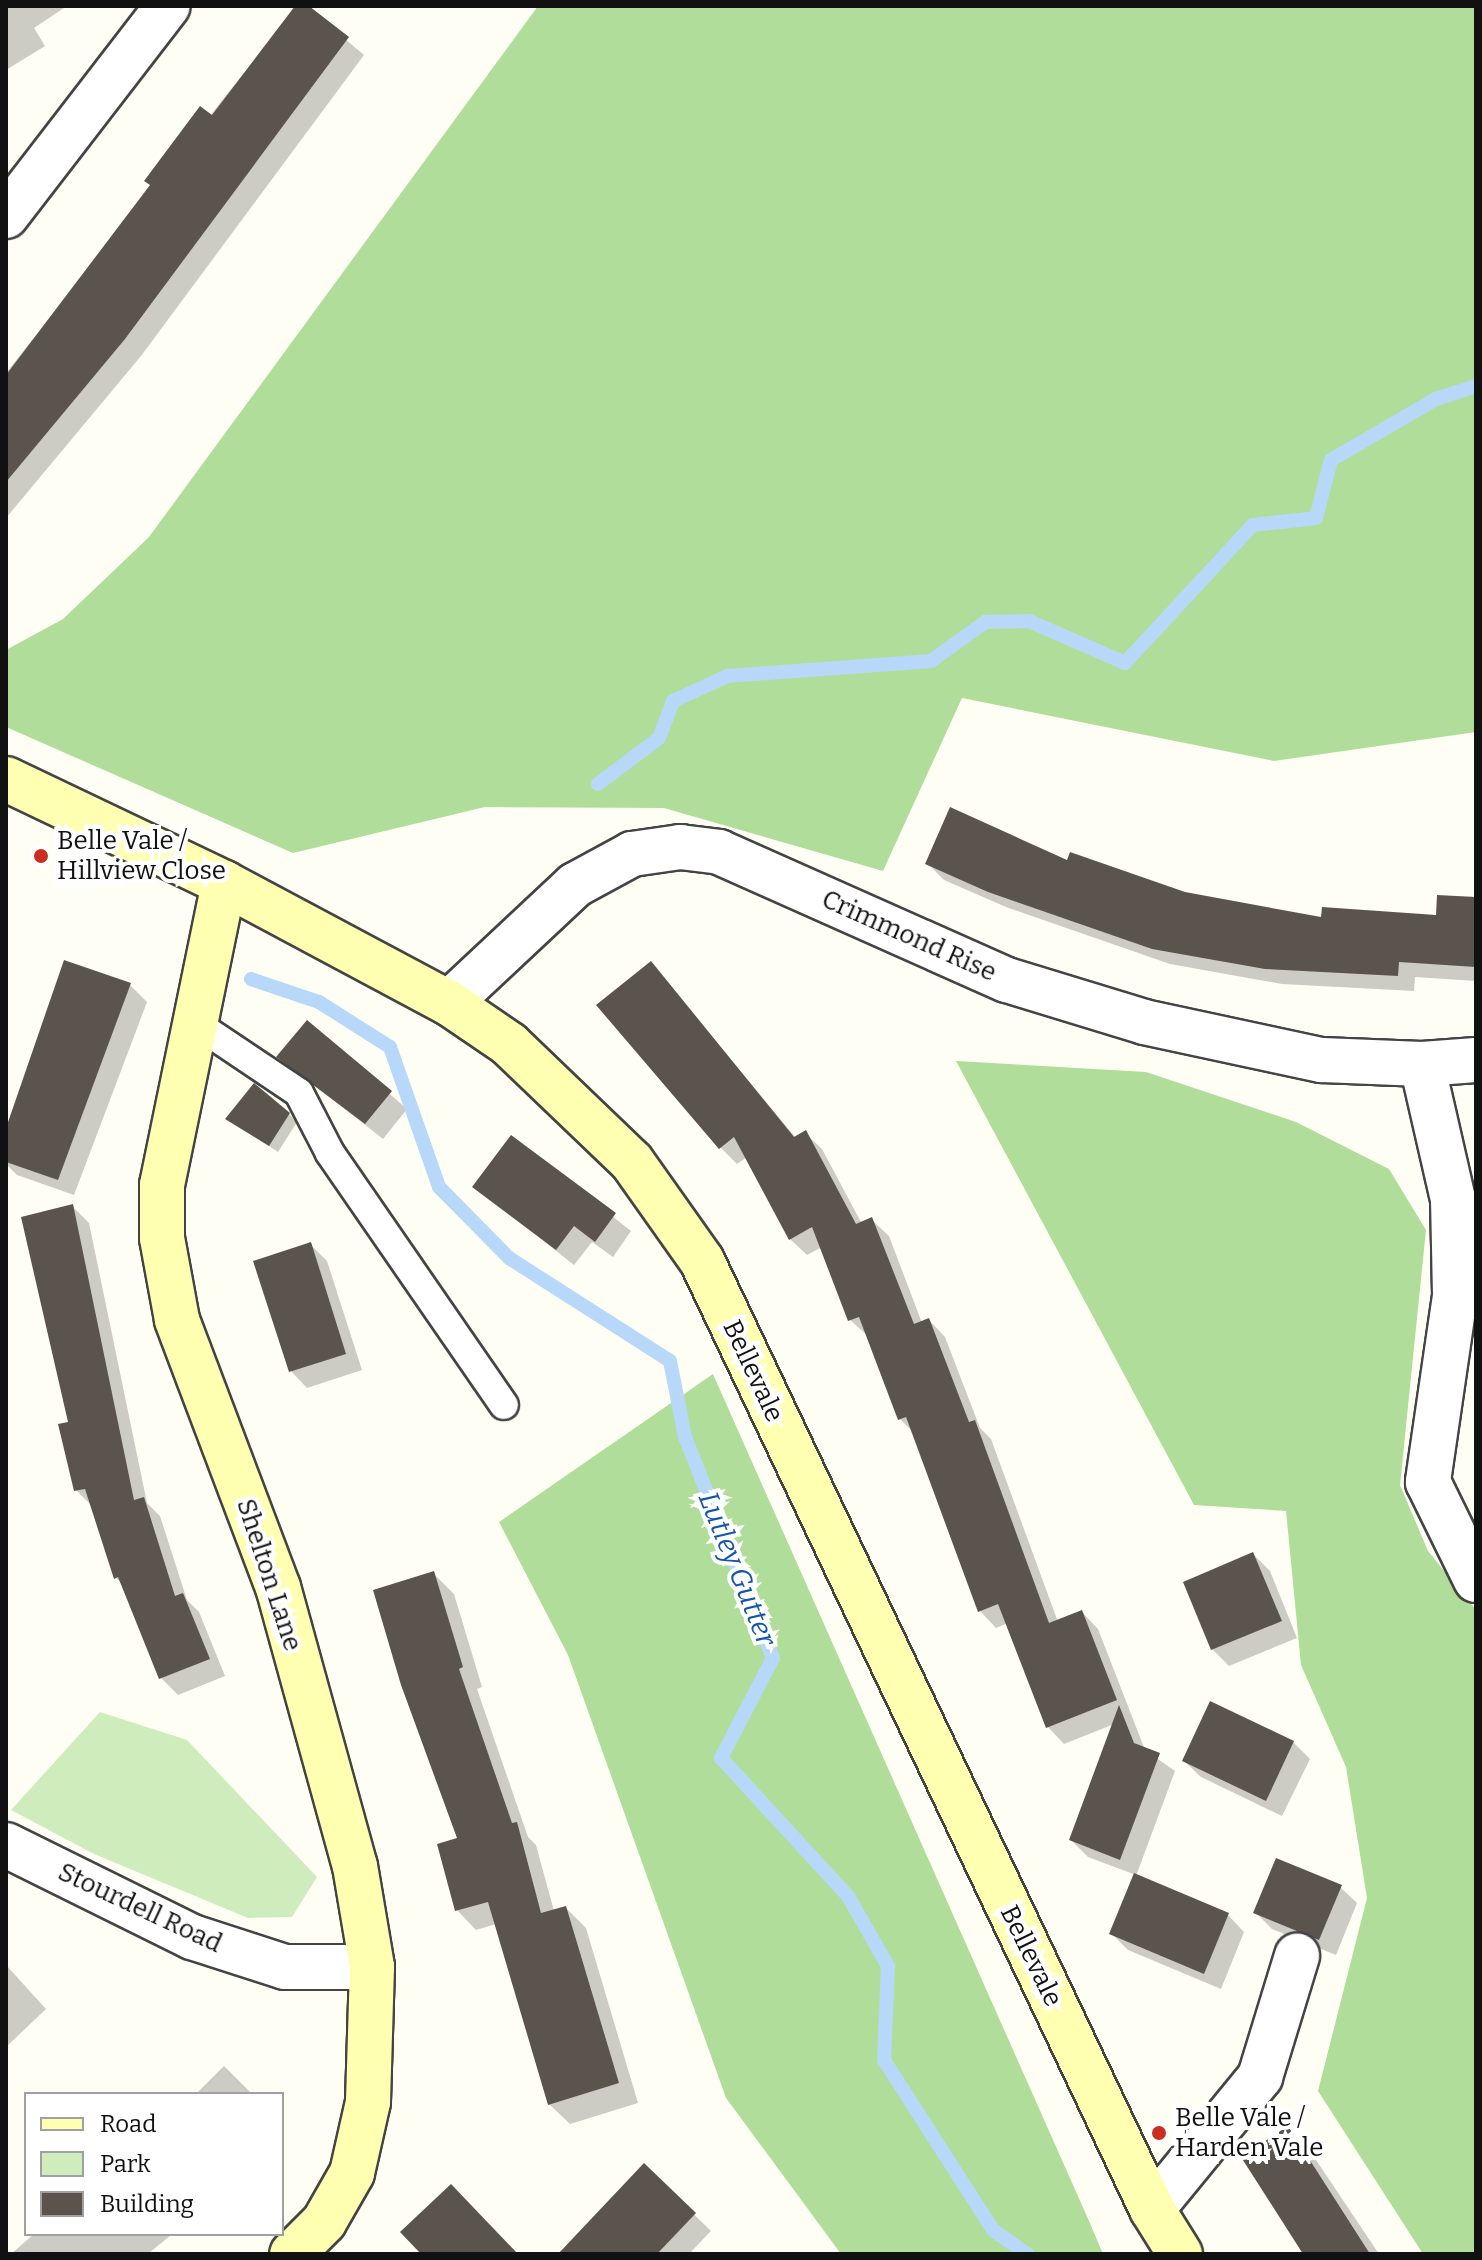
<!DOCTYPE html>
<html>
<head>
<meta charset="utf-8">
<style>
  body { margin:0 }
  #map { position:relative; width:1482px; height:2260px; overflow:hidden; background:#fffef5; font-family:Bitter,serif }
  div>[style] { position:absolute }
  .green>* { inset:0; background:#cfecbc }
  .forest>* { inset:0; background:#b0de9a }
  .shadow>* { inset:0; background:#0003 }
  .stream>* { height:14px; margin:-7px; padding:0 7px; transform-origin:7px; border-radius:7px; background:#b7d8f9 }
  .building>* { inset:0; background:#5a544d }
  .roads { filter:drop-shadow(2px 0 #444) drop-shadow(-2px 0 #444) drop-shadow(0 2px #444) drop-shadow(0 -2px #444) }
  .lane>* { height:28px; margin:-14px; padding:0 14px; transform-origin:14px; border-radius:14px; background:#fff }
  .street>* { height:44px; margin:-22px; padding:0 22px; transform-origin:22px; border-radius:22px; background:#fff }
  .secondary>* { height:44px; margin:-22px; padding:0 22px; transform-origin:22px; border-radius:22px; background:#feffb0 }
  .dots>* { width:22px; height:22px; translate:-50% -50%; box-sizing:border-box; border:4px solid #fff; border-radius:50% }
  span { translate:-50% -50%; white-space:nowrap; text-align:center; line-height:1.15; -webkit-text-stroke:8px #fff; paint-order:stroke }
  .poi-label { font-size:26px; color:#111 }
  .left { translate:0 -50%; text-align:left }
  .street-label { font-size:26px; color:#111 }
  .water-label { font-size:28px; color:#1355aa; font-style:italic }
  .frame { position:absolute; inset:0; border:8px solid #111; pointer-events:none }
  .legend { position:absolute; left:24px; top:2092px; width:260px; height:144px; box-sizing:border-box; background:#fff; border:2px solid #a0a0a0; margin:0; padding:10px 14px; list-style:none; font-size:24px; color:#111 }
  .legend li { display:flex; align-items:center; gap:16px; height:40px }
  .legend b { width:40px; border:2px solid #a0a0a0 }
</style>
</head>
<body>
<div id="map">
  <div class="green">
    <i style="clip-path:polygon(100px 1712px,187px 1740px,317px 1877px,292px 1917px,248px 1918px,94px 1854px,11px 1810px)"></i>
  </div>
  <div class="forest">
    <i style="clip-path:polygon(538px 6px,1476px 6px,1476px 732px,1274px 761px,962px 698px,883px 871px,664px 808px,485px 807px,293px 853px,6px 727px,6px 650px,63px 619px,149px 537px)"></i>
    <i style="clip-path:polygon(956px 1061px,1146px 1072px,1296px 1122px,1389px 1169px,1426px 1230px,1400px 1485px,1428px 1551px,1476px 1610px,1476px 2254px,1423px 2254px,1318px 2091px,1367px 1898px,1346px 1767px,1301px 1665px,1286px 1511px,1194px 1505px)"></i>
    <i style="clip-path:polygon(713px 1374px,1089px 2221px,1103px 2254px,841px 2254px,726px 2098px,568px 1655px,499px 1522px)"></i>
  </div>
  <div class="shadow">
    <i style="clip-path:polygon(6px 6px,67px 6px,34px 28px,45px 46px,6px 70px)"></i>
    <i style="clip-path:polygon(297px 6px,306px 6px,364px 55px,141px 356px,6px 518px,6px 373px)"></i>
    <i style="clip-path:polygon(1068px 862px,1184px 894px,1323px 919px,1438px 917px,1476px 899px,1476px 981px,1415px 977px,1414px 991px,1282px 984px,1170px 964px,1006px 907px,944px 880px,928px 864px)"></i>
    <i style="clip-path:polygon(651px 964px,796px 1138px,805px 1133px,822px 1149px,862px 1224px,872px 1220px,889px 1236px,922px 1323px,929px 1320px,945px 1337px,980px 1428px,991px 1439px,1058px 1622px,1082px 1612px,1098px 1629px,1145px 1750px,1175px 1771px,1136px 1876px,1228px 1915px,1244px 1932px,1221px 1989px,1128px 1950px,1111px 1933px,1136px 1875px,1088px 1857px,1071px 1840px,1114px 1724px,1064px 1744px,1048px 1727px,1008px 1623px,996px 1628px,980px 1611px,915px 1434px,900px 1419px,868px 1336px,850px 1320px,822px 1247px,807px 1255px,790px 1239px,747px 1157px,737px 1164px,721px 1148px,599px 1006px)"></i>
    <i style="clip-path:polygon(130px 985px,147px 1002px,74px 1195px,17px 1175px,6px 1164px,6px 1141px)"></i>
    <i style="clip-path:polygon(308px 1023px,407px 1109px,383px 1139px,279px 1057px)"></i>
    <i style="clip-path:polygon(289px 1114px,297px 1122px,278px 1152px,228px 1119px)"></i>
    <i style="clip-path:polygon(512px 1137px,631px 1231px,613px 1257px,592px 1242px,574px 1265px,475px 1187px)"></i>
    <i style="clip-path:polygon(72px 1206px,89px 1223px,147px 1503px,160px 1516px,187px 1600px,199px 1612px,225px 1676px,178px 1695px,161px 1678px,124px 1586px,116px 1578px,93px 1507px,76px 1490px,70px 1423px)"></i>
    <i style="clip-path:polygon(310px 1244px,327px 1261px,362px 1370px,307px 1388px,291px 1371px)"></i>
    <i style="clip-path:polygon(1253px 1554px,1270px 1571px,1297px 1638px,1229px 1666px,1212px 1649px)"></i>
    <i style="clip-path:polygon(434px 1574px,454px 1594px,482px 1687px,477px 1689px,528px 1837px,536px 1845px,554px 1911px,566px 1908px,586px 1928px,638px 2103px,570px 2124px,549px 2104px,496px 1924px,476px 1930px,456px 1909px,460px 1840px)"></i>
    <i style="clip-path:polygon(1293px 1742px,1310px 1759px,1282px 1816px,1201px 1777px,1184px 1761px)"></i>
    <i style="clip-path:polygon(1340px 1887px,1357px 1903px,1336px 1955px,1272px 1929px,1256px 1913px)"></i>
    <i style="clip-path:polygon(6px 1965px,46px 2009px,6px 2047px)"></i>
    <i style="clip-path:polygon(224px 2066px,252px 2094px,196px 2094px)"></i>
    <i style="clip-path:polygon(1288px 2129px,1310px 2151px,1379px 2254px,1307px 2254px)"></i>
    <i style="clip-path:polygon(644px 2166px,711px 2231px,689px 2254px,560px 2254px)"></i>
    <i style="clip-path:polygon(34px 2234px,172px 2234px,148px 2254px,11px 2254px)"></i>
  </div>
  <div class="stream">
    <i style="left:598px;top:784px;width:76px;rotate:-37deg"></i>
    <i style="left:659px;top:738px;width:40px;rotate:-69deg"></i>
    <i style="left:673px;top:701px;width:60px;rotate:-24.8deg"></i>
    <i style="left:727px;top:676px;width:205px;rotate:-4.2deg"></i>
    <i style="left:931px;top:661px;width:67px;rotate:-35.8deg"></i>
    <i style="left:985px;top:622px;width:44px;rotate:-1.3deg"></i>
    <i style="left:1029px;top:621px;width:105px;rotate:23.6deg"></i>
    <i style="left:1125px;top:663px;width:188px;rotate:-47.2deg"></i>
    <i style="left:1253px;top:525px;width:63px;rotate:-6.3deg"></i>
    <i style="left:1316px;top:518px;width:60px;rotate:-75.5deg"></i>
    <i style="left:1331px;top:460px;width:121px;rotate:-30.2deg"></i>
    <i style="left:1436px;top:399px;width:42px;rotate:-18deg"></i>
    <i style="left:251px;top:979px;width:72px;rotate:18.7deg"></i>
    <i style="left:319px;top:1002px;width:84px;rotate:32.4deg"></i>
    <i style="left:390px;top:1047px;width:148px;rotate:70.7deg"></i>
    <i style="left:439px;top:1187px;width:100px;rotate:45.4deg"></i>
    <i style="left:509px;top:1258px;width:191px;rotate:32.6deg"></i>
    <i style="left:670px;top:1361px;width:77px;rotate:78.8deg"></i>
    <i style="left:685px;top:1437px;width:238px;rotate:68.3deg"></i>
    <i style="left:773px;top:1658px;width:113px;rotate:117.5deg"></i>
    <i style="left:721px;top:1758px;width:188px;rotate:47.4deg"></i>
    <i style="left:848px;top:1896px;width:81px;rotate:60.3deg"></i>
    <i style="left:888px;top:1966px;width:94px;rotate:92.4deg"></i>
    <i style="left:884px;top:2060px;width:202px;rotate:57.3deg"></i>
    <i style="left:993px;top:2230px;width:42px;rotate:35.2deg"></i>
  </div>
  <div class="building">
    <i style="clip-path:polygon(295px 6px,309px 6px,349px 37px,125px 339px,6px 482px,6px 375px,150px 185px,144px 181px,200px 106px,212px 115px)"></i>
    <i style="clip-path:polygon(950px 807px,1067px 860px,1070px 852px,1185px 892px,1321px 917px,1322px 907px,1436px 915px,1437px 895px,1476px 897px,1476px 967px,1399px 962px,1398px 976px,1265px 969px,1152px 949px,988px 892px,925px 864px)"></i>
    <i style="clip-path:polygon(64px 960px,131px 983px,58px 1180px,6px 1162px,6px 1128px)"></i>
    <i style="clip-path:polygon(651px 961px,794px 1137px,806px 1130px,856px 1224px,872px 1217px,914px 1324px,929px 1318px,969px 1422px,975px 1420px,1049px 1623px,1082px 1610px,1117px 1700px,1046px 1728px,998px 1604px,978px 1612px,906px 1417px,898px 1420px,859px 1317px,848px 1321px,812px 1227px,789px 1240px,734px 1137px,719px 1149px,596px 1005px)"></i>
    <i style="clip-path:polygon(307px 1020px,392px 1091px,365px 1124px,276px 1057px)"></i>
    <i style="clip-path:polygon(254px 1083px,290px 1113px,269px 1146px,225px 1119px)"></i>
    <i style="clip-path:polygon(511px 1135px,616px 1213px,595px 1242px,574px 1226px,556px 1250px,472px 1187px)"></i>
    <i style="clip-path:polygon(73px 1204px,134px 1500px,144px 1497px,175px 1596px,183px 1593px,210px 1659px,159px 1679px,118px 1577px,114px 1579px,85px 1489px,74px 1491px,58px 1424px,68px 1422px,21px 1217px)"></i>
    <i style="clip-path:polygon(311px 1242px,346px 1354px,289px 1372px,253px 1261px)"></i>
    <i style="clip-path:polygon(1253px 1552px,1282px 1621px,1211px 1650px,1183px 1582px)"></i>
    <i style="clip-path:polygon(434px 1571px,463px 1667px,459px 1669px,512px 1823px,517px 1822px,541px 1913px,566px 1906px,619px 2083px,548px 2105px,488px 1902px,455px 1911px,437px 1844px,457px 1838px,401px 1685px,373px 1590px)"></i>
    <i style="clip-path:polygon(1210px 1701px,1294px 1741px,1266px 1801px,1182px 1761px)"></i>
    <i style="clip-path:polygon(1119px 1705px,1134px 1743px,1160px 1753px,1120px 1860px,1069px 1840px)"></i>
    <i style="clip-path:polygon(1276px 1858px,1342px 1885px,1319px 1940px,1253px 1913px)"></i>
    <i style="clip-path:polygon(1134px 1873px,1229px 1913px,1204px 1974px,1109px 1934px)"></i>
    <i style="clip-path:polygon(1288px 2126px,1370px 2254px,1303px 2254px,1241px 2157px)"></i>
    <i style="clip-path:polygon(644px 2163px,696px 2213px,657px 2254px,558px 2254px)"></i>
    <i style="clip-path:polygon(451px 2184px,518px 2254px,421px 2254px,400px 2232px)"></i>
  </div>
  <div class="roads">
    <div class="lane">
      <i style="left:195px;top:1023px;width:125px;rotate:33.9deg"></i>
      <i style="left:299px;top:1093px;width:68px;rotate:62.7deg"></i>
      <i style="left:330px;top:1153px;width:306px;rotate:55.4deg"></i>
    </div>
    <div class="street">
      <i style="left:6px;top:216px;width:265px;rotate:-52.4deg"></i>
      <i style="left:449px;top:1003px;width:173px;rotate:-43.1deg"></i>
      <i style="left:575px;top:885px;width:65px;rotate:-28.5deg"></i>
      <i style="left:632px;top:854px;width:49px;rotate:-8.3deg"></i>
      <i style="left:680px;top:847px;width:39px;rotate:7deg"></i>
      <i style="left:719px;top:852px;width:315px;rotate:24deg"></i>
      <i style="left:1007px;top:980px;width:143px;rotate:17deg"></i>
      <i style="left:1144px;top:1022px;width:182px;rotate:12.1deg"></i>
      <i style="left:1322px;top:1060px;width:100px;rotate:2.3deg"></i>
      <i style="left:1422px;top:1064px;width:54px;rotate:-4.2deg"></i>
      <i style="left:1422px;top:1064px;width:139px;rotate:77.1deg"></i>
      <i style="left:1453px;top:1199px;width:97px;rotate:88.8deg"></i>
      <i style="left:1455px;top:1296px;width:188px;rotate:98.3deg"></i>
      <i style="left:1428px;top:1482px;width:109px;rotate:63.9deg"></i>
      <i style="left:6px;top:1845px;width:208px;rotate:26.3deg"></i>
      <i style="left:192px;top:1937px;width:98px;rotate:17.9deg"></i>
      <i style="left:285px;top:1967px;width:87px"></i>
      <i style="left:1152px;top:2209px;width:171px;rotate:-50.7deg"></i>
      <i style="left:1260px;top:2077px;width:127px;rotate:-73deg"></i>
    </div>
    <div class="secondary">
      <i style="left:6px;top:779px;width:242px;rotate:25.5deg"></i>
      <i style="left:224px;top:883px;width:255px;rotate:28.1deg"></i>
      <i style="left:449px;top:1003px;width:73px;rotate:34.3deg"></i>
      <i style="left:509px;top:1044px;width:170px;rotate:43.8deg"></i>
      <i style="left:632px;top:1162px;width:121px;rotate:54.7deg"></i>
      <i style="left:702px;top:1261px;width:1049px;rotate:64.61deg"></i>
      <i style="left:1152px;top:2209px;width:53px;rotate:58.1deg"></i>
      <i style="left:224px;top:883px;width:308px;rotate:101.6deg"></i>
      <i style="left:162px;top:1185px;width:53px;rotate:90deg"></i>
      <i style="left:162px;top:1238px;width:83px;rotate:79.6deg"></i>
      <i style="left:177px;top:1320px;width:285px;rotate:69.3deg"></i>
      <i style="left:278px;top:1587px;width:289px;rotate:74.6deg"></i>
      <i style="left:355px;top:1866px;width:102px;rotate:80.4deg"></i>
      <i style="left:372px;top:1967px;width:135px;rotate:91.7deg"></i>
      <i style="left:368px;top:2102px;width:73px;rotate:102.7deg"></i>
      <i style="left:352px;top:2173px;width:56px;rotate:119.7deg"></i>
      <i style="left:324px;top:2222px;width:45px;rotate:135deg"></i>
    </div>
  </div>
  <div class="dots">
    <i style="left:41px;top:856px;background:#c92f21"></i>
    <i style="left:1159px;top:2133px;background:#c92f21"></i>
  </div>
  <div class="poi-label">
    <span class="left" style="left:57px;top:856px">Belle Vale /<br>Hillview Close</span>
    <span class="left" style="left:1175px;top:2133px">Belle Vale /<br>Harden Vale</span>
  </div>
  <div class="street-label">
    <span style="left:909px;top:936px;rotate:24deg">Crimmond Rise</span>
    <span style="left:753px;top:1371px;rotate:65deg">Bellevale</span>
    <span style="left:269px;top:1575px;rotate:72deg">Shelton Lane</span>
    <span style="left:140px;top:1908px;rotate:25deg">Stourdell Road</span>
    <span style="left:1031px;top:1956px;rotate:64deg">Bellevale</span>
  </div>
  <div class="water-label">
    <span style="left:737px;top:1569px;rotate:68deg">Lutley Gutter</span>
  </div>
  <div class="frame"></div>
  <ul class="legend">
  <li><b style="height:10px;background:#feffb0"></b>Road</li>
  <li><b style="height:22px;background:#cfecbc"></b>Park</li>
  <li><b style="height:22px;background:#5a544d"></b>Building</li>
  </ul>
</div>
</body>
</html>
